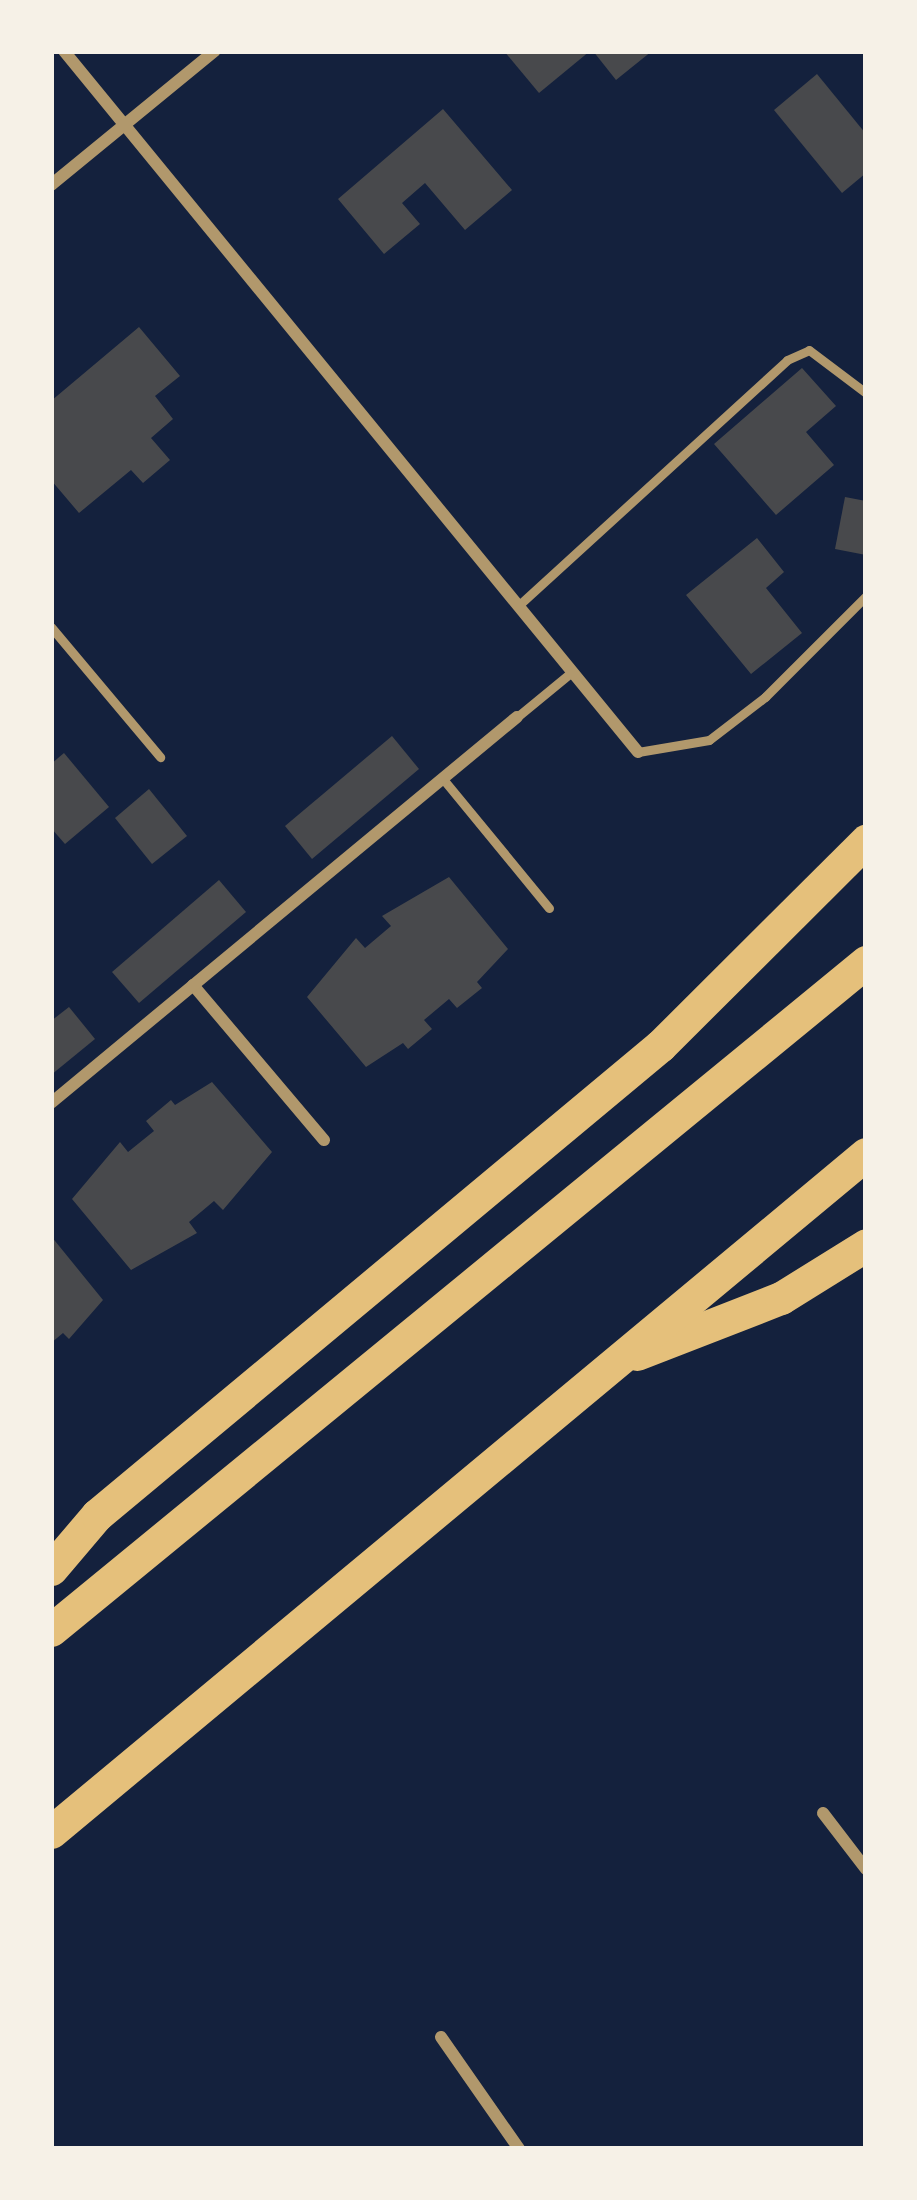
<!DOCTYPE html>
<html>
<head>
<meta charset="utf-8">
<style>
  body { margin:0 }
  #map { position:relative; width:917px; height:2200px; overflow:hidden; background:#14213d; font-family:"Crimson Pro",serif }
  div>[style] { position:absolute }
  .building>* { inset:0; background:#48494c }
  .service>* { height:9px; margin:-4.5px; padding:0 4.5px; transform-origin:4.5px; border-radius:4.5px; background:#b1986c }
  .minor>* { height:12px; margin:-6px; padding:0 6px; transform-origin:6px; border-radius:6px; background:#b1986c }
  .motorway>* { height:33px; margin:-16.5px; padding:0 16.5px; transform-origin:16.5px; border-radius:16.5px; background:#e5c07b }
  span { translate:-50% -50%; white-space:nowrap; text-align:center; line-height:1.15; -webkit-text-stroke:10px #f6f1e7; paint-order:stroke }
  .frame { position:absolute; inset:0; border:54px solid #f6f1e7; pointer-events:none }
</style>
</head>
<body>
<div id="map">
  <div class="building">
    <i style="clip-path:polygon(504px 51px,590px 51px,539px 93px)"></i>
    <i style="clip-path:polygon(593px 51px,652px 51px,616px 80px)"></i>
    <i style="clip-path:polygon(817px 74px,866px 134px,866px 173px,842px 193px,774px 110px)"></i>
    <i style="clip-path:polygon(443px 109px,512px 190px,465px 230px,425px 183px,402px 203px,420px 224px,384px 254px,338px 199px)"></i>
    <i style="clip-path:polygon(139px 327px,180px 376px,155px 396px,173px 419px,151px 438px,170px 460px,143px 483px,131px 470px,79px 513px,51px 480px,51px 401px)"></i>
    <i style="clip-path:polygon(802px 368px,836px 406px,806px 432px,834px 465px,776px 515px,714px 444px)"></i>
    <i style="clip-path:polygon(845px 497px,866px 501px,866px 555px,835px 549px)"></i>
    <i style="clip-path:polygon(757px 538px,784px 572px,766px 588px,802px 633px,751px 674px,686px 595px)"></i>
    <i style="clip-path:polygon(392px 736px,419px 769px,312px 859px,285px 826px)"></i>
    <i style="clip-path:polygon(64px 753px,109px 807px,65px 844px,51px 828px,51px 764px)"></i>
    <i style="clip-path:polygon(149px 789px,187px 836px,152px 864px,115px 818px)"></i>
    <i style="clip-path:polygon(449px 877px,508px 949px,477px 982px,482px 988px,457px 1008px,449px 999px,424px 1020px,432px 1029px,408px 1049px,403px 1043px,366px 1067px,307px 997px,356px 938px,365px 948px,391px 926px,382px 916px)"></i>
    <i style="clip-path:polygon(219px 880px,246px 912px,139px 1003px,112px 972px)"></i>
    <i style="clip-path:polygon(69px 1007px,95px 1039px,51px 1075px,51px 1021px)"></i>
    <i style="clip-path:polygon(212px 1082px,272px 1152px,223px 1210px,214px 1201px,189px 1222px,197px 1233px,131px 1270px,72px 1199px,120px 1142px,128px 1152px,154px 1131px,146px 1121px,171px 1100px,175px 1105px)"></i>
    <i style="clip-path:polygon(51px 1236px,103px 1300px,69px 1339px,63px 1333px,51px 1343px)"></i>
  </div>
  <div class="service">
    <i style="left:519px;top:605px;width:363px;rotate:-42.4deg"></i>
    <i style="left:787px;top:360px;width:24px;rotate:-24deg"></i>
    <i style="left:809px;top:350px;width:71px;rotate:37deg"></i>
    <i style="left:51px;top:627px;width:170px;rotate:50deg"></i>
    <i style="left:517px;top:717px;width:72px;rotate:-39.4deg"></i>
    <i style="left:638px;top:752px;width:72px;rotate:-9.6deg"></i>
    <i style="left:709px;top:740px;width:71px;rotate:-37.5deg"></i>
    <i style="left:765px;top:697px;width:143px;rotate:-45deg"></i>
    <i style="left:443px;top:779px;width:167px;rotate:50.6deg"></i>
  </div>
  <div class="minor">
    <i style="left:64px;top:51px;width:906px;rotate:50.69deg"></i>
    <i style="left:51px;top:185px;width:212px;rotate:-39.3deg"></i>
    <i style="left:193px;top:985px;width:203px;rotate:49.8deg"></i>
    <i style="left:51px;top:1103px;width:605px;rotate:-39.64deg"></i>
    <i style="left:823px;top:1813px;width:71px;rotate:52.5deg"></i>
    <i style="left:441px;top:2037px;width:136px;rotate:55.1deg"></i>
  </div>
  <div class="motorway">
    <i style="left:637px;top:1354px;width:155px;rotate:-21.3deg"></i>
    <i style="left:781px;top:1298px;width:100px;rotate:-31.9deg"></i>
    <i style="left:51px;top:1569px;width:71px;rotate:-49.6deg"></i>
    <i style="left:97px;top:1515px;width:733px;rotate:-39.8deg"></i>
    <i style="left:660px;top:1046px;width:291px;rotate:-44.9deg"></i>
    <i style="left:51px;top:1630px;width:1054px;rotate:-39.34deg"></i>
    <i style="left:51px;top:1832px;width:1060px;rotate:-39.76deg"></i>
  </div>
  <div class="frame"></div>
</div>
</body>
</html>
